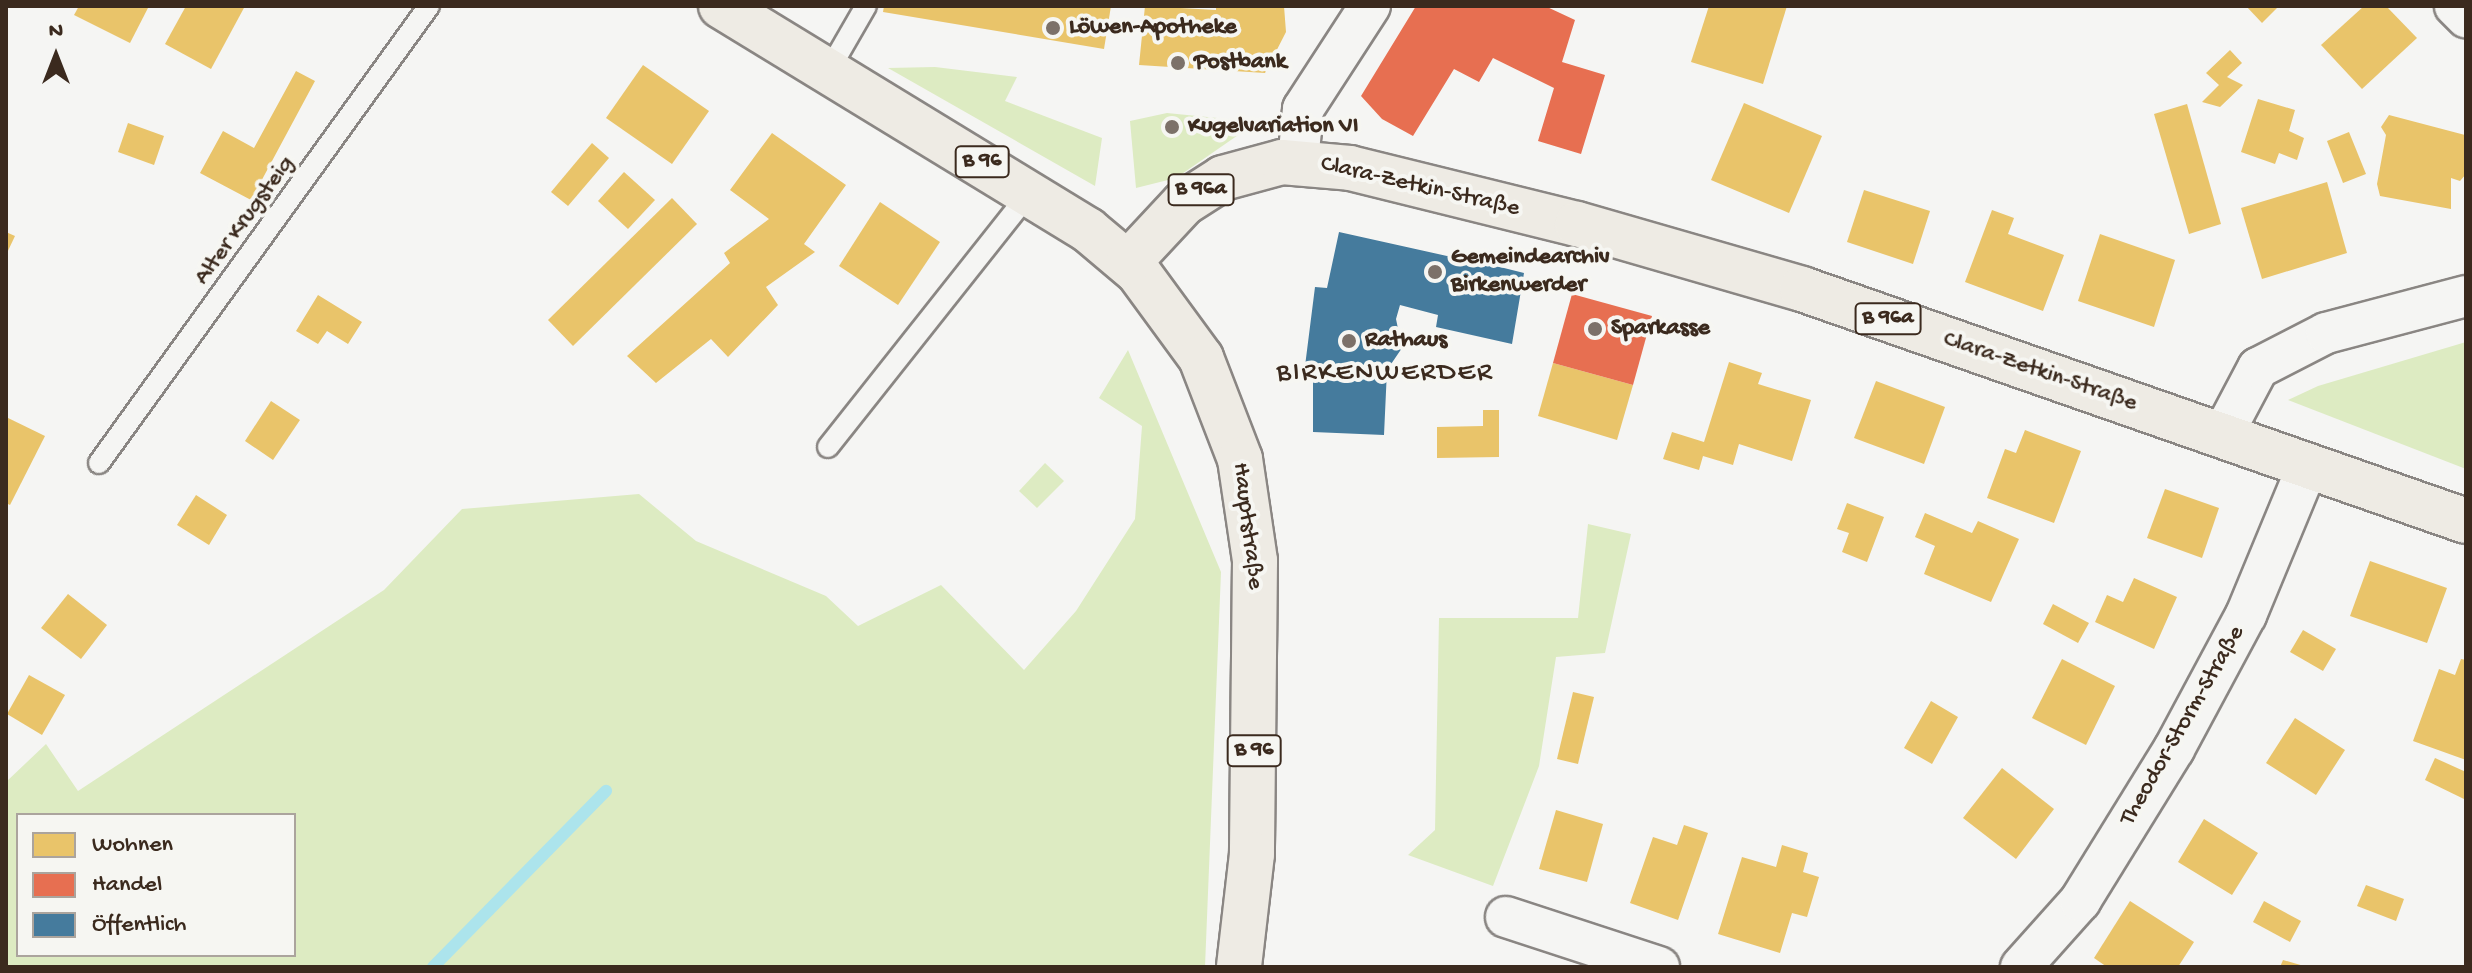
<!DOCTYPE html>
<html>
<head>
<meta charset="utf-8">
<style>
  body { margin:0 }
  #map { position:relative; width:2472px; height:973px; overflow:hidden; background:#f5f5f3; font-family:"Gochi Hand",sans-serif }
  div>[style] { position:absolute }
  .green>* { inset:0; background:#ddebc2 }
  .homes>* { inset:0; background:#e9c46a }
  .shops>* { inset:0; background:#e76f51 }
  .public>* { inset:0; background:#457b9d }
  .stream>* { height:12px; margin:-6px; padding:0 6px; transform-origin:6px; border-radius:6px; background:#ace4ec }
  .roads { filter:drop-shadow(2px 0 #8a8683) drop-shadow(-2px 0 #8a8683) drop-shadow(0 2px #8a8683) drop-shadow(0 -2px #8a8683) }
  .service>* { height:20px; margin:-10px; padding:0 10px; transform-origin:10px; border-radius:10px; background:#f5f5f3 }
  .minor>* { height:40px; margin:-20px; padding:0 20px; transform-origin:20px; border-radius:20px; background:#f5f5f3 }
  .primary>* { height:44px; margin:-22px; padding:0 22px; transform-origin:22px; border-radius:22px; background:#eeebe4 }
  .dots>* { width:22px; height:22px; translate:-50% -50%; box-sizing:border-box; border:4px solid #f6f6f2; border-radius:50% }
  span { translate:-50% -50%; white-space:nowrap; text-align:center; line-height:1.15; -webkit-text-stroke:8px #f6f6f2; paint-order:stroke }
  .shield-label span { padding:2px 6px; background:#f6f6f2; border:2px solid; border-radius:6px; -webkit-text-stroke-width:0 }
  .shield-label { font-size:22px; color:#3b2a1e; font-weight:700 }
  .poi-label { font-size:24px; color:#3b2a1e; font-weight:700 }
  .left { translate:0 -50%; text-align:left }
  .street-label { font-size:24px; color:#3b2a1e }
  .quarter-label { font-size:28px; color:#3b2a1e; letter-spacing:2px }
  .frame { position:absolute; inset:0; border:8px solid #3b2a1e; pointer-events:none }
  .legend { position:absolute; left:16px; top:813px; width:280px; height:144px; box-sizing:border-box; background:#f6f6f2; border:2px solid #aba49d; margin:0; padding:10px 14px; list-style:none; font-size:24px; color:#3b2a1e }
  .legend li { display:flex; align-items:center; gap:16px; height:40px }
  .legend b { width:40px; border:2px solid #aba49d }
  .north { position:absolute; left:16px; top:16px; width:80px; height:80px; -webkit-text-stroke:6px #f6f6f2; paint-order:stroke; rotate:0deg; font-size:22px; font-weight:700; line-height:32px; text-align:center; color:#3b2a1e }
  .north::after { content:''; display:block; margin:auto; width:28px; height:36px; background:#3b2a1e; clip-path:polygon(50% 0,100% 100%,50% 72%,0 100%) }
</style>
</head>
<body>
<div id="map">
  <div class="green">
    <i style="clip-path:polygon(935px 67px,1017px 77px,1005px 101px,1102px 138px,1095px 186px,888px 68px)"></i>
    <i style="clip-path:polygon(1167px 113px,1257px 122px,1176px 178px,1136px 188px,1130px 121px)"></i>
    <i style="clip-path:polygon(2466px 342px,2466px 469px,2288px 400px,2318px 386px)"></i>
    <i style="clip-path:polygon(evenodd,1128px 350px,1221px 572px,1205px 967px,6px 967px,6px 782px,46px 744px,78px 791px,384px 590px,462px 509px,639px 494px,696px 541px,826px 596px,858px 626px,941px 585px,1024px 670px,1076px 611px,1135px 519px,1142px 426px,1099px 398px,1128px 350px,294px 815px,294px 955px,18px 955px,18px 815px,294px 815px)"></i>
    <i style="clip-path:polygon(1045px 463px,1064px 481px,1037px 508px,1019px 491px)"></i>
    <i style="clip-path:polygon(1588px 524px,1631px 534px,1605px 653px,1556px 657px,1539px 766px,1493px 886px,1408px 855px,1435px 830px,1439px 618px,1578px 618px)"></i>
  </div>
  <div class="homes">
    <i style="clip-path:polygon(79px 6px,149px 6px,130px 43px,74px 15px)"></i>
    <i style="clip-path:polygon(186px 6px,245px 6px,211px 69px,165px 44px)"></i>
    <i style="clip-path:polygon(884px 6px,1111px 6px,1104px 49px,883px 12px)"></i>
    <i style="clip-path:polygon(1145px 6px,1216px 10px,1216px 6px,1284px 6px,1286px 32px,1265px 73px,1139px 65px)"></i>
    <i style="clip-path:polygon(1709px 6px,1787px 6px,1763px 84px,1691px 62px)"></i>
    <i style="clip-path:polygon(2246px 6px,2279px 6px,2262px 23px)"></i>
    <i style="clip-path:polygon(2364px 6px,2386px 6px,2417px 38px,2362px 89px,2321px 45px)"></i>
    <i style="clip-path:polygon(2230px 50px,2242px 63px,2227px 77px,2243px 85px,2220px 107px,2202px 102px,2219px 85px,2206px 73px)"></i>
    <i style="clip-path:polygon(643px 65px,709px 111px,672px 164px,606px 118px)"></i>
    <i style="clip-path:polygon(296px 71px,315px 81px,251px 200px,200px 173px,223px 131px,254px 148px)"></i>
    <i style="clip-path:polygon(2258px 99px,2295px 110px,2289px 131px,2304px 138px,2297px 160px,2279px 153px,2275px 164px,2241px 152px)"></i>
    <i style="clip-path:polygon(1744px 103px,1822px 136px,1789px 213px,1711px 180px)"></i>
    <i style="clip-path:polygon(2187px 104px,2221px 224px,2189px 234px,2154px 114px)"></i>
    <i style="clip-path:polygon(2389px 115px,2465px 135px,2466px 174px,2460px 181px,2451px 178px,2451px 209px,2380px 196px,2377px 184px,2386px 135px,2381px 127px)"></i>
    <i style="clip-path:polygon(128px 123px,164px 136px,154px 165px,118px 152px)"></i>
    <i style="clip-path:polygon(2349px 132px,2366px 174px,2343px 183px,2327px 141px)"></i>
    <i style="clip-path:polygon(772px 133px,846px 185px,804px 244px,815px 252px,766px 287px,778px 305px,728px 357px,711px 339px,656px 383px,627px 356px,730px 263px,724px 253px,769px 219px,730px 190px)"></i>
    <i style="clip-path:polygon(592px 143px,609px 158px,568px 206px,551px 192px)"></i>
    <i style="clip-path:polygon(624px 172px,655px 200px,628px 229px,598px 201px)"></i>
    <i style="clip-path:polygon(2327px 182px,2347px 253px,2262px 279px,2241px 208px)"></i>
    <i style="clip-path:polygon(1864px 190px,1930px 211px,1913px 264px,1847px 242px)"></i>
    <i style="clip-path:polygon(672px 198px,697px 224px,573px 346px,548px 320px)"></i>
    <i style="clip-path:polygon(880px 202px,940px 242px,898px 305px,839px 266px)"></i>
    <i style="clip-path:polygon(1992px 210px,2014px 218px,2008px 234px,2064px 255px,2043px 311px,1965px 282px)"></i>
    <i style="clip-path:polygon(6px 232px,15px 236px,6px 255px)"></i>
    <i style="clip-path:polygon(2100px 234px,2175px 260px,2154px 327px,2078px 301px)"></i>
    <i style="clip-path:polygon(318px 295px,362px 322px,348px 344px,327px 331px,318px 344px,296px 331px)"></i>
    <i style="clip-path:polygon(1729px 362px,1762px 373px,1758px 384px,1811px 400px,1792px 461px,1739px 444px,1733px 465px,1703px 456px,1699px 470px,1663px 459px,1672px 432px,1704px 442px)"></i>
    <i style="clip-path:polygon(1553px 363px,1633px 385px,1617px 440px,1538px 416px)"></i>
    <i style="clip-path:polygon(1876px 381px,1945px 407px,1924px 464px,1854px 438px)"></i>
    <i style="clip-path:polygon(271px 401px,300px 420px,273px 460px,245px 441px)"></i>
    <i style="clip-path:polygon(1483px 410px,1499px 410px,1499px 457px,1437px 458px,1437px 427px,1483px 426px)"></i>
    <i style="clip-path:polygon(6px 417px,45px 436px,10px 505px,6px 503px)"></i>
    <i style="clip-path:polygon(2025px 430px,2081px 451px,2054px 523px,1987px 498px,2005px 449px,2016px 453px)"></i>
    <i style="clip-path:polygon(2165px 489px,2219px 508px,2202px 558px,2147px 538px)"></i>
    <i style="clip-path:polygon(196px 495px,227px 515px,209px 545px,177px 525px)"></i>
    <i style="clip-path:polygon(1847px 503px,1884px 517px,1867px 562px,1842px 552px,1849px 533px,1837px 529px)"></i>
    <i style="clip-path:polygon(1925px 513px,1972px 533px,1978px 521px,2019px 539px,1991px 602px,1924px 574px,1935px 546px,1915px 537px)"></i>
    <i style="clip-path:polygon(2370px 561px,2447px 588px,2427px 643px,2350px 616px)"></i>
    <i style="clip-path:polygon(2134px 578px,2177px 597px,2154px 649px,2095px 622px,2107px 595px,2123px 602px)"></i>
    <i style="clip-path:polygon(68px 594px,107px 625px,81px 659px,41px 628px)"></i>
    <i style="clip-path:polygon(2053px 604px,2089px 623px,2078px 643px,2043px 624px)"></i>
    <i style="clip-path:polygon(2303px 630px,2336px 649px,2323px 671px,2290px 652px)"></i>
    <i style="clip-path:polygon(2062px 659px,2115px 686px,2086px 745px,2032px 718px)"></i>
    <i style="clip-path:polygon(2461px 659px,2466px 660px,2466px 760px,2413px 741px,2439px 669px,2455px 675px)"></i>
    <i style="clip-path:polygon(29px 675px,65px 695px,42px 735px,7px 714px)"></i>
    <i style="clip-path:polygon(1573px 692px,1594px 697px,1578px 764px,1557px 759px)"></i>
    <i style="clip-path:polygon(1931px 701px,1958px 717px,1932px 764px,1904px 748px)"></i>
    <i style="clip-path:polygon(2295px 718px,2345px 750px,2316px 795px,2266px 763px)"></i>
    <i style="clip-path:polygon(2435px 758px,2466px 772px,2466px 800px,2425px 780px)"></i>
    <i style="clip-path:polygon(2002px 768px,2054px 809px,2016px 859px,1963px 818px)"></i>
    <i style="clip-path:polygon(1556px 810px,1603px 824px,1587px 882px,1539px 869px)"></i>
    <i style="clip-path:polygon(2204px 819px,2258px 853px,2232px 895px,2178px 862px)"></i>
    <i style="clip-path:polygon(1684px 825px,1708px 833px,1678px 920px,1630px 903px,1653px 837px,1677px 845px)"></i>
    <i style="clip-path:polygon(1782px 845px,1808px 853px,1803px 872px,1819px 877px,1807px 917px,1792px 913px,1780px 953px,1718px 934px,1742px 857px,1776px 867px)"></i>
    <i style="clip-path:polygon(2366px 885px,2404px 899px,2396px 921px,2357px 906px)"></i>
    <i style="clip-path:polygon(2130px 901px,2194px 942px,2178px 967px,2107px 967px,2094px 958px)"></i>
    <i style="clip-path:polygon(2264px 901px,2301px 921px,2290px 942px,2253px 922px)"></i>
    <i style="clip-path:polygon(2283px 960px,2304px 966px,2304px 967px,2280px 967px)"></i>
  </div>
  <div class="shops">
    <i style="clip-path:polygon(1416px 6px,1545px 6px,1575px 20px,1562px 62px,1605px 75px,1581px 154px,1538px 141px,1554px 88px,1493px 58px,1479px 82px,1454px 69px,1413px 136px,1382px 119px,1361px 96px)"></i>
    <i style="clip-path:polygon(1572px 294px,1652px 316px,1633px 385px,1553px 363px)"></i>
  </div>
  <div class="public">
    <i style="clip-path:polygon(1339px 232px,1447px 256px,1465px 253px,1476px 261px,1524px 273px,1512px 344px,1436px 327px,1438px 315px,1400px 305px,1396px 319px,1402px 348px,1387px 370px,1384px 435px,1313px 432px,1313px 376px,1304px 374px,1315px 287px,1327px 288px)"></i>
  </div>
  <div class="stream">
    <i style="left:433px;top:967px;width:247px;rotate:-45.5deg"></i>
  </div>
  <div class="roads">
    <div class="service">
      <i style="left:829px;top:70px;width:74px;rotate:-60deg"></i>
      <i style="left:828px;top:447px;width:325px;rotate:-51.6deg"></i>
      <i style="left:99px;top:463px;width:564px;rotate:-54.17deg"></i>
    </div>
    <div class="minor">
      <i style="left:2455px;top:6px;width:16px;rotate:45deg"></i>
      <i style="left:1298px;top:162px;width:53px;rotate:-84.6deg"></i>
      <i style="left:1303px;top:109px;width:123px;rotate:-57deg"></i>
      <i style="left:2222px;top:436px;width:77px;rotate:-62.1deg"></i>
      <i style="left:2258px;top:368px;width:76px;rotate:-27.2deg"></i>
      <i style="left:2326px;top:333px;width:145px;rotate:-14.8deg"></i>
      <i style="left:1506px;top:917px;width:161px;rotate:18.1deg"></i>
      <i style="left:2021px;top:967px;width:89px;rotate:-48.2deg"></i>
      <i style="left:2080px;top:901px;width:179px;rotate:-58.3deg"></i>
      <i style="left:2174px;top:749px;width:152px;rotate:-61.8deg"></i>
      <i style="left:2246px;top:615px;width:162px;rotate:-67.5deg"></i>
    </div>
    <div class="primary">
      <i style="left:721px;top:6px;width:430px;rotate:31.4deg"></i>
      <i style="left:1088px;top:230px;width:65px;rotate:40deg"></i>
      <i style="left:1138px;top:272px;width:107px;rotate:53.8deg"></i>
      <i style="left:1201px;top:358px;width:108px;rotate:68.9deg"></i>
      <i style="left:1240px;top:459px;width:103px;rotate:81.6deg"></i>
      <i style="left:1255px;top:561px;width:293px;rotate:90.6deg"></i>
      <i style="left:1252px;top:854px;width:114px;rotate:96.6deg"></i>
      <i style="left:1128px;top:263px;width:82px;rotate:-47deg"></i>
      <i style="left:1184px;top:203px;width:46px;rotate:-32.7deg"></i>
      <i style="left:1223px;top:178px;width:61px;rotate:-15.2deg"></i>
      <i style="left:1282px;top:162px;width:68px;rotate:5deg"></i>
      <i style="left:1350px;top:168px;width:234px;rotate:13.9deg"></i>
      <i style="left:1577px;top:224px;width:234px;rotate:16.1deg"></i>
      <i style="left:1802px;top:289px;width:703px;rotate:19.26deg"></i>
    </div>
  </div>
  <div class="dots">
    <i style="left:1053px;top:28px;background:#7c7169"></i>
    <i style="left:1178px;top:63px;background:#7c7169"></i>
    <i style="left:1172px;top:127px;background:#7c7169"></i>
    <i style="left:1435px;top:272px;background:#7c7169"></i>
    <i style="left:1595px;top:329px;background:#7c7169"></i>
    <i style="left:1349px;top:341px;background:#7c7169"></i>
  </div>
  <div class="shield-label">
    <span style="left:982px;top:162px">B 96</span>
    <span style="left:1201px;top:190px">B 96a</span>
    <span style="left:1888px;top:319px">B 96a</span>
    <span style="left:1254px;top:751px">B 96</span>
  </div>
  <div class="poi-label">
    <span class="left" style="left:1069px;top:28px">Löwen-Apotheke</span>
    <span class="left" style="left:1194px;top:63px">Postbank</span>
    <span class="left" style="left:1188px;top:127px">Kugelvariation VI</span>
    <span class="left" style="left:1451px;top:272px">Gemeindearchiv<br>Birkenwerder</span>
    <span class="left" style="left:1611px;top:329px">Sparkasse</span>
    <span class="left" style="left:1365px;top:341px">Rathaus</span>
  </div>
  <div class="street-label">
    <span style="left:1420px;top:187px;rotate:13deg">Clara-Zetkin-Straße</span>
    <span style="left:245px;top:221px;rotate:-54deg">Alter Krugsteig</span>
    <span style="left:2040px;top:372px;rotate:19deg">Clara-Zetkin-Straße</span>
    <span style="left:1247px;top:526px;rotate:83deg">Hauptstraße</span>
    <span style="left:2183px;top:726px;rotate:-60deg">Theodor-Storm-Straße</span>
  </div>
  <div class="quarter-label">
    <span style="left:1385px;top:374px">BIRKENWERDER</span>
  </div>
  <div class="frame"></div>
  <ul class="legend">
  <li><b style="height:22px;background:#e9c46a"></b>Wohnen</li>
  <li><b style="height:22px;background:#e76f51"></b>Handel</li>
  <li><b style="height:22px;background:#457b9d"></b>Öffentlich</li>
  </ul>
  <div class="north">N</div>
</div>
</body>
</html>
